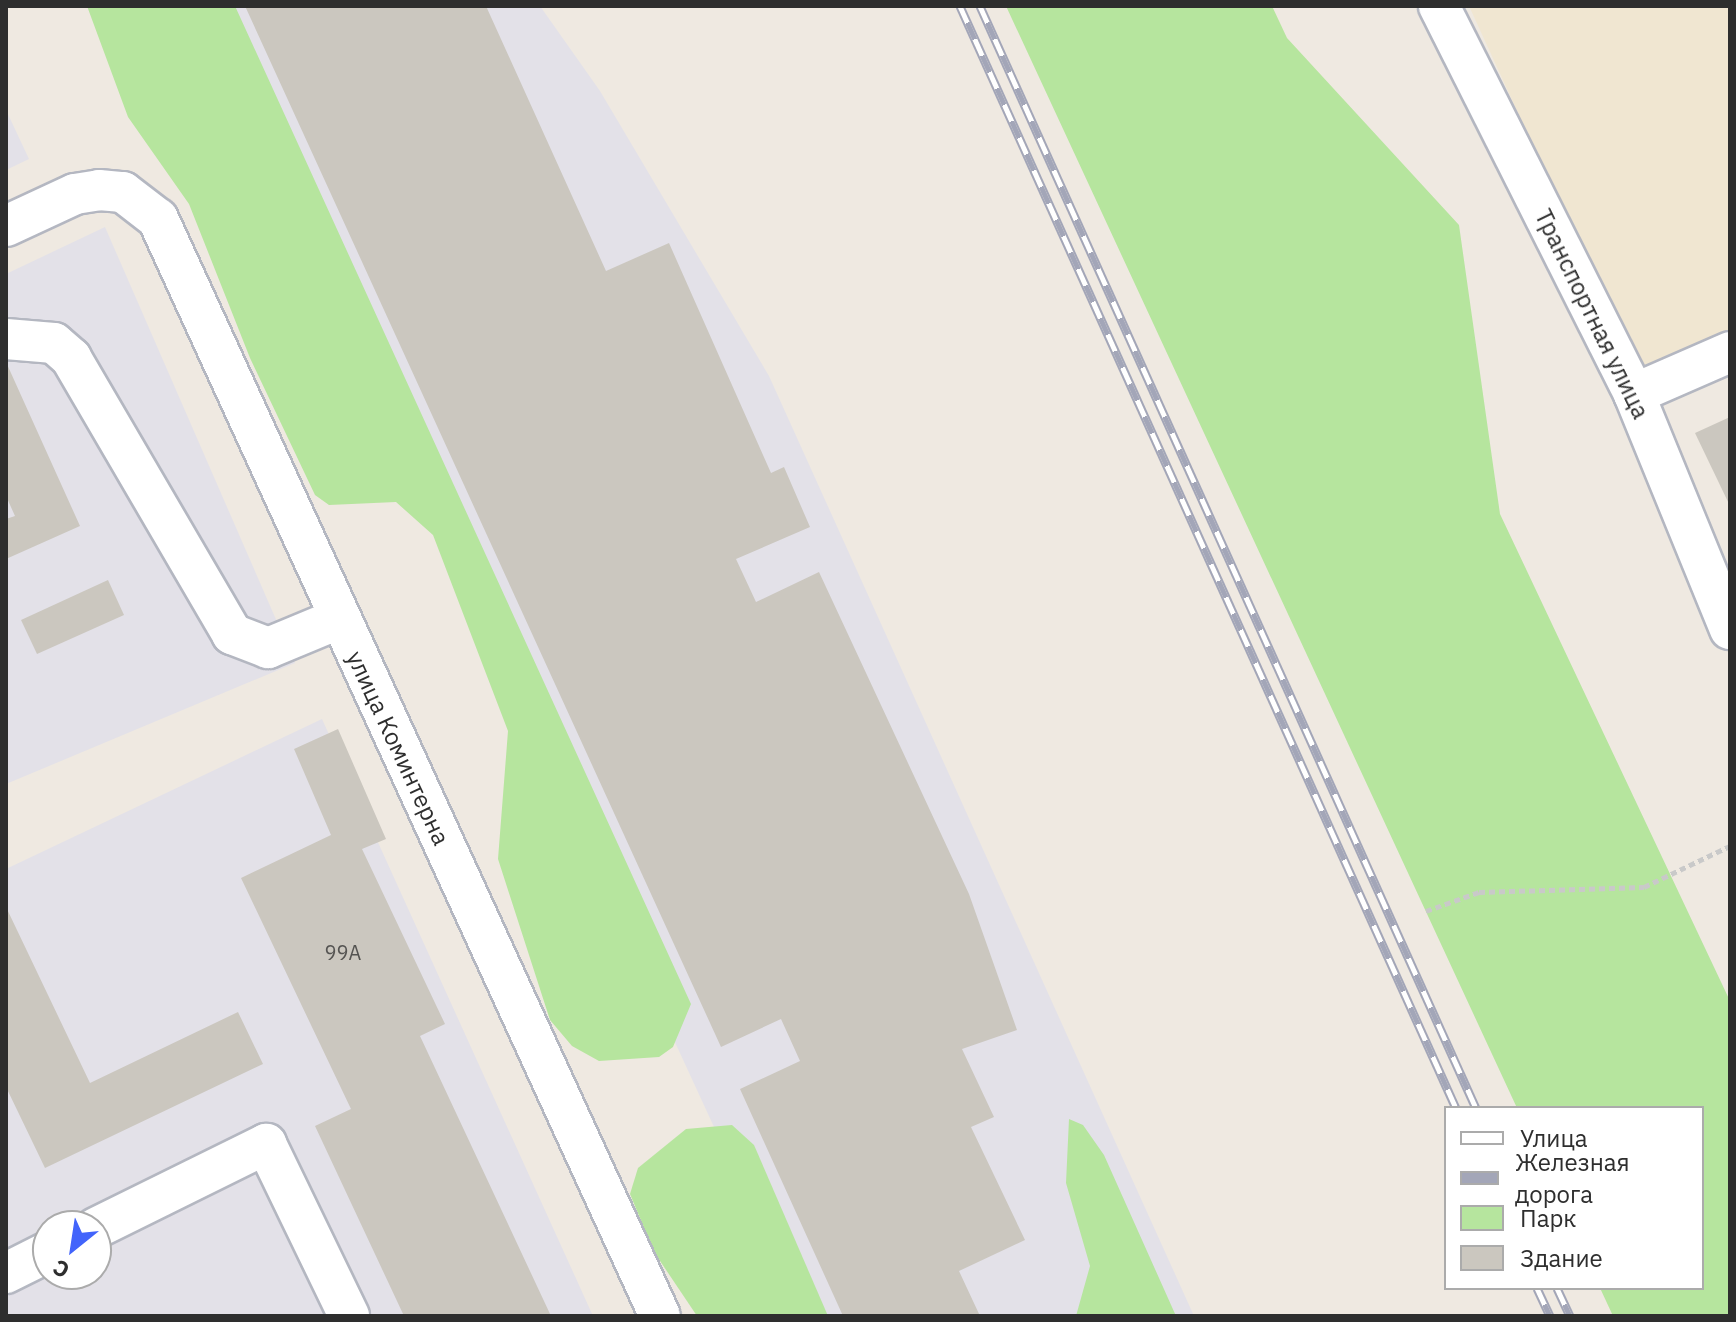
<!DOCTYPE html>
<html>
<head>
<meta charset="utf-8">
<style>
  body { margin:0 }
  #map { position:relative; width:1736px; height:1322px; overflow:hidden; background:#efe9e1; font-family:"IBM Plex Sans",sans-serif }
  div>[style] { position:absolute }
  .industrial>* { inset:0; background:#e3e1e8 }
  .education>* { inset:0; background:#f0e6d1 }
  .green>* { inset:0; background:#b6e59e }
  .building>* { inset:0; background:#cbc7bf }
  .path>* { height:5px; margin-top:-2.5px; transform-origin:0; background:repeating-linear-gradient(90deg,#c9c9c9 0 6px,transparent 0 10px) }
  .roads { filter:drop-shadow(2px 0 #b4b7c1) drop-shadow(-2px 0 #b4b7c1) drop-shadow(0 2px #b4b7c1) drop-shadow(0 -2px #b4b7c1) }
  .minor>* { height:40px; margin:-20px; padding:0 20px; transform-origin:20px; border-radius:20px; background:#fff }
  .rail>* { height:9px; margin-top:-4.5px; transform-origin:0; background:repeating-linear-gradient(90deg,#fff 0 18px,#a3a6b8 0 36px); box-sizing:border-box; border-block:2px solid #a3a6b8 }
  span { translate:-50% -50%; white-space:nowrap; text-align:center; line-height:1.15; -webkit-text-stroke:6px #fff; paint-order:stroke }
  .number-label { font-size:20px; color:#555452 }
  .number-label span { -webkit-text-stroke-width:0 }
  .street-label { font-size:24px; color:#2e2e2e }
  .frame { position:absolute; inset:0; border:8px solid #2e2e2e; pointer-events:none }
  .legend { position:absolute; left:1444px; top:1106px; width:260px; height:184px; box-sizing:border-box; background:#fff; border:2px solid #ababab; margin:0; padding:10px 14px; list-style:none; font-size:24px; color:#2e2e2e }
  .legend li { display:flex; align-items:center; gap:16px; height:40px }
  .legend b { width:40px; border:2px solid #ababab }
  .north { position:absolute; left:32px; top:1210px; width:80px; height:80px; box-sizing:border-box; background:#fff; border:2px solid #ababab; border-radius:50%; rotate:210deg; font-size:22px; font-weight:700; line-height:32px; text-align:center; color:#2e2e2e }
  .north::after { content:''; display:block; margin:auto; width:28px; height:36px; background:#4264fb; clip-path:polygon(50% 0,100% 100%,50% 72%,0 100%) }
</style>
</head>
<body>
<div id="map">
  <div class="industrial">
    <i style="clip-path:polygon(198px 6px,540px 6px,600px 91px,769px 376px,1194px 1316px,801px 1316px)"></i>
    <i style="clip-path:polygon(6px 110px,29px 159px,6px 170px)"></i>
    <i style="clip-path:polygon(105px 227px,295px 663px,6px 784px,6px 274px)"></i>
    <i style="clip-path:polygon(evenodd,322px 719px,593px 1316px,6px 1316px,6px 869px,322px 719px,48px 1226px,96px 1226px,96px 1274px,48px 1274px,48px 1226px)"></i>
  </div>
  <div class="education">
    <i style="clip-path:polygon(1469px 6px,1730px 6px,1730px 330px,1636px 371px)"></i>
  </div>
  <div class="green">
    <i style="clip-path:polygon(87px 6px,235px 6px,691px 1004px,673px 1047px,659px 1057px,599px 1061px,572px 1046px,550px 1020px,498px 859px,508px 731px,433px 535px,396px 502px,329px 505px,315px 495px,250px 358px,189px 204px,128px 117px)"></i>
    <i style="clip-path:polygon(1006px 6px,1272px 6px,1287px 38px,1459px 225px,1500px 514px,1730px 1001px,1730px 1316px,1613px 1316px,1600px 1288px,1702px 1288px,1702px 1108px,1517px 1108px)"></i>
    <i style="clip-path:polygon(1069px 1119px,1083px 1125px,1104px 1155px,1176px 1316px,1076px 1316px,1090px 1266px,1066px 1183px)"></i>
    <i style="clip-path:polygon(732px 1125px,754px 1145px,828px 1316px,697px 1316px,654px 1252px,630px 1194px,638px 1168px,686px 1129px)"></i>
  </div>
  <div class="building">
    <i style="clip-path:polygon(245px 6px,486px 6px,606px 271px,669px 243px,771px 473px,784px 467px,810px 527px,736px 559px,756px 602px,819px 572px,969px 894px,1017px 1030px,962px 1049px,994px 1117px,971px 1127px,1025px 1240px,959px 1271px,980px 1316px,843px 1316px,740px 1089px,800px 1061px,781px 1019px,721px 1047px)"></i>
    <i style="clip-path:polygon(6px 362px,80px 526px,6px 559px,6px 519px,15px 516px,6px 496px)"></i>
    <i style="clip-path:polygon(1730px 417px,1730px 506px,1695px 433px)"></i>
    <i style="clip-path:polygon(108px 580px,124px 615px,37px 654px,21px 620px)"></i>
    <i style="clip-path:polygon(338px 729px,386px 839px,362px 849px,445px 1024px,420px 1036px,551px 1316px,404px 1316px,315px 1126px,351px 1109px,241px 878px,331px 835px,294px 749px)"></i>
    <i style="clip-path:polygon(6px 907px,90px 1083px,238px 1012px,263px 1064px,45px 1168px,6px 1087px)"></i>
  </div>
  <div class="path">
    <i style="left:1426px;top:911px;width:56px;rotate:-19.7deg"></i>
    <i style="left:1479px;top:892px;width:165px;rotate:-1.7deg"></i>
    <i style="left:1644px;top:887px;width:95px;rotate:-25.5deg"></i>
  </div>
  <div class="roads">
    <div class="minor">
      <i style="left:1439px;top:6px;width:434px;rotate:63.3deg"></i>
      <i style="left:1634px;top:394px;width:254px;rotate:67.8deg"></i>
      <i style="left:6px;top:226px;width:76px;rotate:-24.9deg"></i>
      <i style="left:75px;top:194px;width:24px;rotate:-9deg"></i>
      <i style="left:99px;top:190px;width:24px;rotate:5deg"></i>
      <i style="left:123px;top:192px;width:44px;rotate:37.6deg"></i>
      <i style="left:158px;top:219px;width:1206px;rotate:65.41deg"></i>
      <i style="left:6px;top:339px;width:48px;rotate:4.8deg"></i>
      <i style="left:54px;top:343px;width:23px;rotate:41deg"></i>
      <i style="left:71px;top:358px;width:320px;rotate:59.7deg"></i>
      <i style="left:232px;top:634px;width:39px;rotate:21deg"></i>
      <i style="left:268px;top:648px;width:76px;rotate:-22.5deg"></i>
      <i style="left:1634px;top:394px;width:105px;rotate:-23.6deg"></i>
      <i style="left:96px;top:1228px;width:190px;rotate:-26.3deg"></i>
      <i style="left:266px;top:1144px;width:191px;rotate:64.2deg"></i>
      <i style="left:6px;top:1273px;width:47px;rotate:-26.6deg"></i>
    </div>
  </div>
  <div class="rail">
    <i style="left:960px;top:6px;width:1208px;rotate:65.77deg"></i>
    <i style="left:980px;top:6px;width:1208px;rotate:65.77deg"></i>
    <i style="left:1537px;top:1288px;width:31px;rotate:65deg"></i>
    <i style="left:1557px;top:1288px;width:31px;rotate:65deg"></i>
  </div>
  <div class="number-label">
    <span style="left:343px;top:952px">99А</span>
  </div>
  <div class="street-label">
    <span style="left:1592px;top:314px;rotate:64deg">Транспортная улица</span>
    <span style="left:398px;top:748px;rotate:65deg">улица Коминтерна</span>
  </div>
  <div class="frame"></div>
  <ul class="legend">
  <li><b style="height:10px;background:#fff"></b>Улица</li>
  <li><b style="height:10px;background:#a3a6b8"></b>Железная дорога</li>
  <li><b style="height:22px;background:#b6e59e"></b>Парк</li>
  <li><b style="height:22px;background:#cbc7bf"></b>Здание</li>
  </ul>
  <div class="north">С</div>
</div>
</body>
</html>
